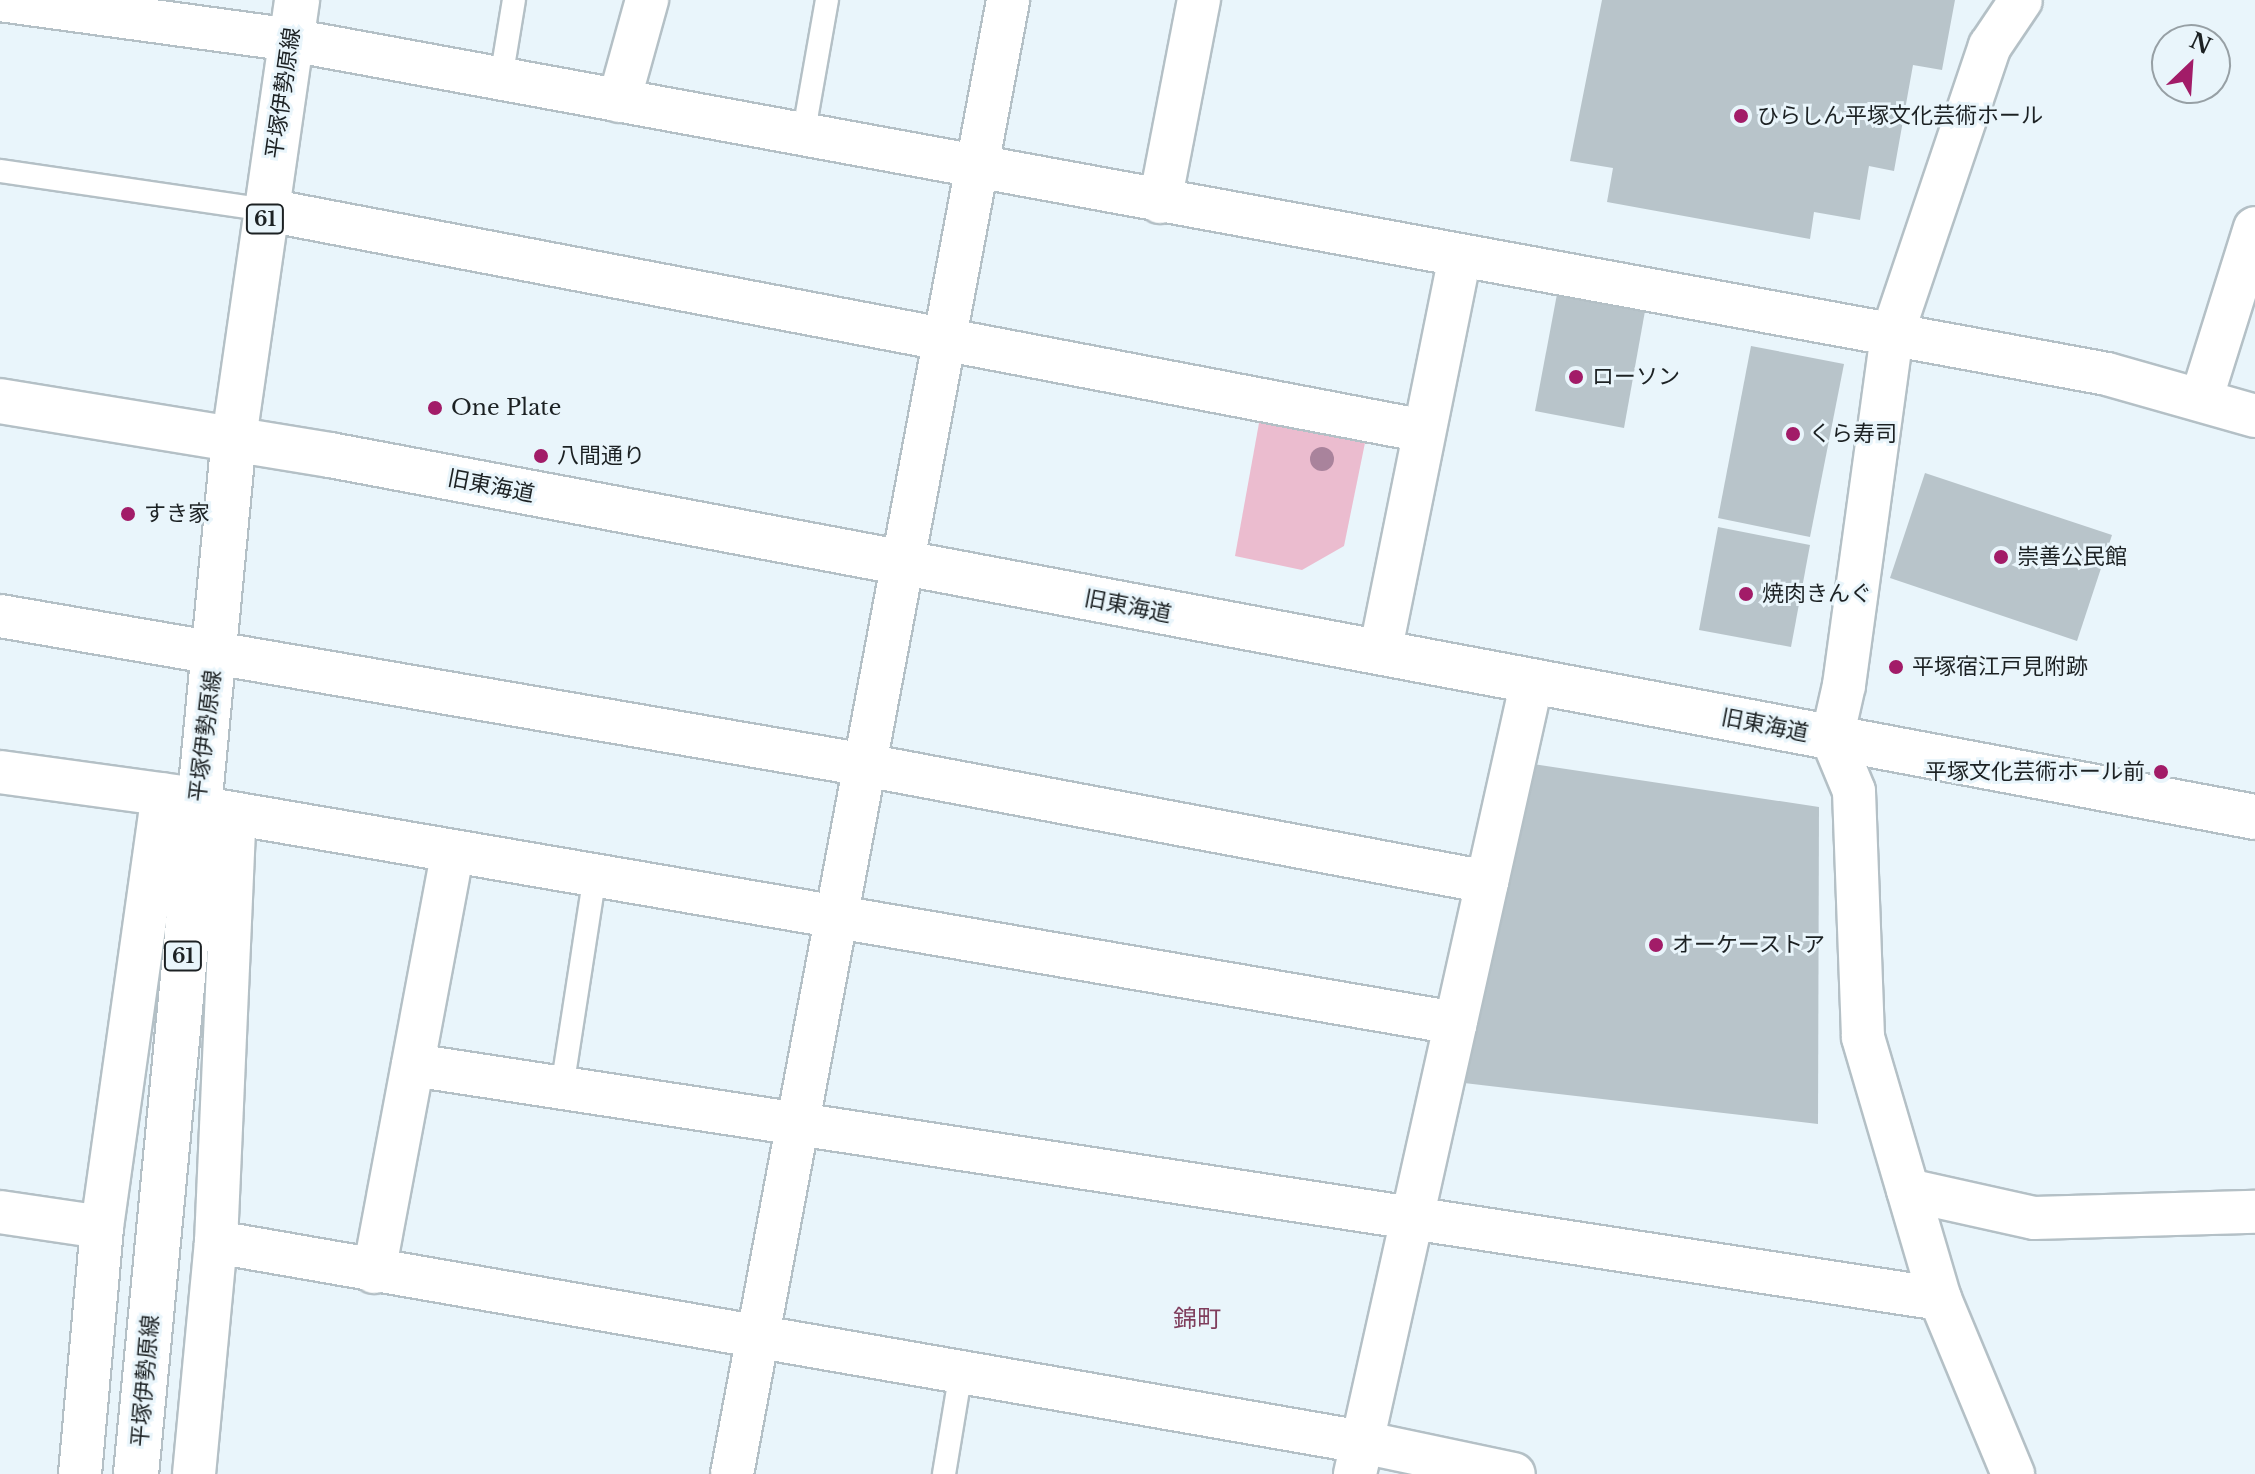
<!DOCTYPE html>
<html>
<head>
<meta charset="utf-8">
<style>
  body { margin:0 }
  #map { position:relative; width:2255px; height:1474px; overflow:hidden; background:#e9f5fb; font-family:"Libre Baskerville","Noto Sans JP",serif }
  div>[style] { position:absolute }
  .green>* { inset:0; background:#ebbccf }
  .building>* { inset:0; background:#b8c4ca }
  .roads { filter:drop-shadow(2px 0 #b4c0c6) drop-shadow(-2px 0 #b4c0c6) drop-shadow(0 2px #b4c0c6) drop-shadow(0 -2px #b4c0c6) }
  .service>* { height:22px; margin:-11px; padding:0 11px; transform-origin:11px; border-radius:11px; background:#fff }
  .minor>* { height:42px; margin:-21px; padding:0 21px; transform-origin:21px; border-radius:21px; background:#fff }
  .tertiary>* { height:44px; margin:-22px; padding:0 22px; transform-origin:22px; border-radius:22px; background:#fff }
  .primary>* { height:44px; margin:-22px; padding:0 22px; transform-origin:22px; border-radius:22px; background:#fff }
  .trees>* { width:24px; height:24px; margin:-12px; border-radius:50%; background:#a9839c }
  .dots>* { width:22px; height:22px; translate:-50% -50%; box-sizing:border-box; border:4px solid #e9f5fb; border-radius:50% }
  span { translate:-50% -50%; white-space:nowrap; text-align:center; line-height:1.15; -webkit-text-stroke:6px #e9f5fb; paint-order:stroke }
  .shield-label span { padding:2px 6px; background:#e9f5fb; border:2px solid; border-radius:6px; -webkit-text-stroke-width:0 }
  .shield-label { font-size:20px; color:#1c2123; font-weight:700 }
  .street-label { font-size:22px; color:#1c2123 }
  .poi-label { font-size:22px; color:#1c2123 }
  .left { translate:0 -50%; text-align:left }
  .right { translate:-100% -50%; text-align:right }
  .neighbourhood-label { font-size:24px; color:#7f3d5c }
  .north { position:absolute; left:2151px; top:24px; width:80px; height:80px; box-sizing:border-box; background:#e9f5fb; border:2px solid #97a0a5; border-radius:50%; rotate:25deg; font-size:22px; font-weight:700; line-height:32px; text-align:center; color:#1c2123 }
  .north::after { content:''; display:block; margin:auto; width:28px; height:36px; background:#a21c68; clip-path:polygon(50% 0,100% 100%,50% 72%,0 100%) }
</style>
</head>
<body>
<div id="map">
  <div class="green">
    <i style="clip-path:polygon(1261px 412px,1367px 433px,1344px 546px,1302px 570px,1235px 556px)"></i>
  </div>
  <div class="building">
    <i style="clip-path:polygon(1602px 0,1955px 0,1942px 70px,1913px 65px,1894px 171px,1869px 166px,1860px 220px,1814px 212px,1810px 239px,1607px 202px,1613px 168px,1570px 161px)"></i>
    <i style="clip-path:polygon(1557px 294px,1645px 311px,1624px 428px,1535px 411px)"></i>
    <i style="clip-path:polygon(1751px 346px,1844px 364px,1810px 537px,1718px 518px)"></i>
    <i style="clip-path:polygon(1925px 473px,2112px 535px,2077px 641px,1890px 578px)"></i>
    <i style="clip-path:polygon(1718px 527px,1810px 545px,1791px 647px,1699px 630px)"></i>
    <i style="clip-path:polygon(1533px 764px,1819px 807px,1818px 1124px,1464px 1083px)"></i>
  </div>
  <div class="roads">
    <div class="service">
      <i style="left:501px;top:79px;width:80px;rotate:-80.7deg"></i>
      <i style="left:803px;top:136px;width:138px;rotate:-80deg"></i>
      <i style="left:0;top:171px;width:270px;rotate:8.3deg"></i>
      <i style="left:562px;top:1088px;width:216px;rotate:-81.2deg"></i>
      <i style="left:944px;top:1474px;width:104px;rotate:-80.6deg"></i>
    </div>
    <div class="minor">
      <i style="left:0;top:0;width:294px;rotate:7.8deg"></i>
      <i style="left:291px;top:40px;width:1846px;rotate:10.42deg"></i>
      <i style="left:2107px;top:374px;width:154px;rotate:15.8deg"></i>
      <i style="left:619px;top:101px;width:105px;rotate:-74.5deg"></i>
      <i style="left:1160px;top:202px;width:206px;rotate:-79.1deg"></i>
      <i style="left:267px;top:210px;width:1178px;rotate:10.81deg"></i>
      <i style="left:2201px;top:400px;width:180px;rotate:-72.6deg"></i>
      <i style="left:0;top:616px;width:878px;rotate:9.77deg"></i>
      <i style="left:865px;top:765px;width:633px;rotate:10.65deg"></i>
      <i style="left:1380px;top:653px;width:404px;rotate:-78.6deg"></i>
      <i style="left:0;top:772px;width:191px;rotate:7.8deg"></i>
      <i style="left:197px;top:807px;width:1277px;rotate:9.74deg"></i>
      <i style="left:413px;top:1065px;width:1545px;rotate:8.71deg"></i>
      <i style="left:1908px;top:1190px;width:129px;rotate:12.5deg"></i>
      <i style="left:2034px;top:1218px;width:221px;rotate:-1.6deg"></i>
      <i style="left:0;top:1212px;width:103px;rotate:8.4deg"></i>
      <i style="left:216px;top:1242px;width:1163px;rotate:9.9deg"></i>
      <i style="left:1362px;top:1442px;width:155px;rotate:11.9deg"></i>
      <i style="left:374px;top:1272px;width:428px;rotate:-79.4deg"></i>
      <i style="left:80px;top:1474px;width:248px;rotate:-84.9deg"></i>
      <i style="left:102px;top:1227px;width:437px;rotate:-82deg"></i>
      <i style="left:194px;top:1474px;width:233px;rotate:-84.6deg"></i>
      <i style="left:216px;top:1242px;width:428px;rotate:-87.5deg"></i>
      <i style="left:732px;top:1474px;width:1500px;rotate:-79.39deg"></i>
      <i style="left:1355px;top:1474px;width:813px;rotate:-77.42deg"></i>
      <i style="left:2013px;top:1474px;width:190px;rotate:-112.6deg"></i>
      <i style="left:1940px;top:1299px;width:273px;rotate:-106.4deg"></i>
      <i style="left:1863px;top:1037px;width:246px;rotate:-92.1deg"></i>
      <i style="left:1854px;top:791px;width:57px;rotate:-112.5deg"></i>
      <i style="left:1832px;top:738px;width:54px;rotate:-77.2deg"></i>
      <i style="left:1844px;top:685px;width:353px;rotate:-82.2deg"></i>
      <i style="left:1892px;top:335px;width:305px;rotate:-71.3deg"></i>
      <i style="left:1990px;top:46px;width:55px;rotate:-56deg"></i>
    </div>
    <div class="tertiary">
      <i style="left:0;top:401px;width:334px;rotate:9.3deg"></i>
      <i style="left:330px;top:455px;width:1959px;rotate:10.65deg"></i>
    </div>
    <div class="primary">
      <i style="left:136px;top:1474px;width:1041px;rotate:-84.6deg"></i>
      <i style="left:234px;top:438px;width:443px;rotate:-81.8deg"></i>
    </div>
  </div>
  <div class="trees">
    <i style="left:1322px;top:459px"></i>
  </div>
  <div class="dots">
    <i style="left:1741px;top:116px;background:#a21c68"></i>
    <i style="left:1576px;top:377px;background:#a21c68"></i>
    <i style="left:435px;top:408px;background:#a21c68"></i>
    <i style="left:1793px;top:434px;background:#a21c68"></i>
    <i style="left:541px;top:456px;background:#a21c68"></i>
    <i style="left:128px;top:514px;background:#a21c68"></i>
    <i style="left:2001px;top:557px;background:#a21c68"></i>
    <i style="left:1746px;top:594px;background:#a21c68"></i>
    <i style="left:1896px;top:667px;background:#a21c68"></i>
    <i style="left:2161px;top:772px;background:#a21c68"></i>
    <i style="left:1656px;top:945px;background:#a21c68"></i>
  </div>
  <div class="shield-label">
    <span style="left:265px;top:219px">61</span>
    <span style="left:183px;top:956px">61</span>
  </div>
  <div class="street-label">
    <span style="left:283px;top:93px;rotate:-82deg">平塚伊勢原線</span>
    <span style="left:491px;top:486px;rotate:11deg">旧東海道</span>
    <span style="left:1128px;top:606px;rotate:11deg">旧東海道</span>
    <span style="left:1765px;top:725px;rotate:11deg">旧東海道</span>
    <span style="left:205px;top:736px;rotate:-83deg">平塚伊勢原線</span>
    <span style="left:145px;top:1381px;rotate:-85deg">平塚伊勢原線</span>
  </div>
  <div class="poi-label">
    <span class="left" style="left:1757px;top:116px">ひらしん平塚文化芸術ホール</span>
    <span class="left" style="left:1592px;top:377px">ローソン</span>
    <span class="left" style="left:451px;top:408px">One Plate</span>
    <span class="left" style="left:1809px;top:434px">くら寿司</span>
    <span class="left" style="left:557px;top:456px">八間通り</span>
    <span class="left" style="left:144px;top:514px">すき家</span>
    <span class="left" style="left:2017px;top:557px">崇善公民館</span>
    <span class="left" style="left:1762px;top:594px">焼肉きんぐ</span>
    <span class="left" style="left:1912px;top:667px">平塚宿江戸見附跡</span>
    <span class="right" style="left:2145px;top:772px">平塚文化芸術ホール前</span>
    <span class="left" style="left:1672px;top:945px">オーケーストア</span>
  </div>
  <div class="neighbourhood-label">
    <span style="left:1197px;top:1319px">錦町</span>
  </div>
  <div class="north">N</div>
</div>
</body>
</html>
